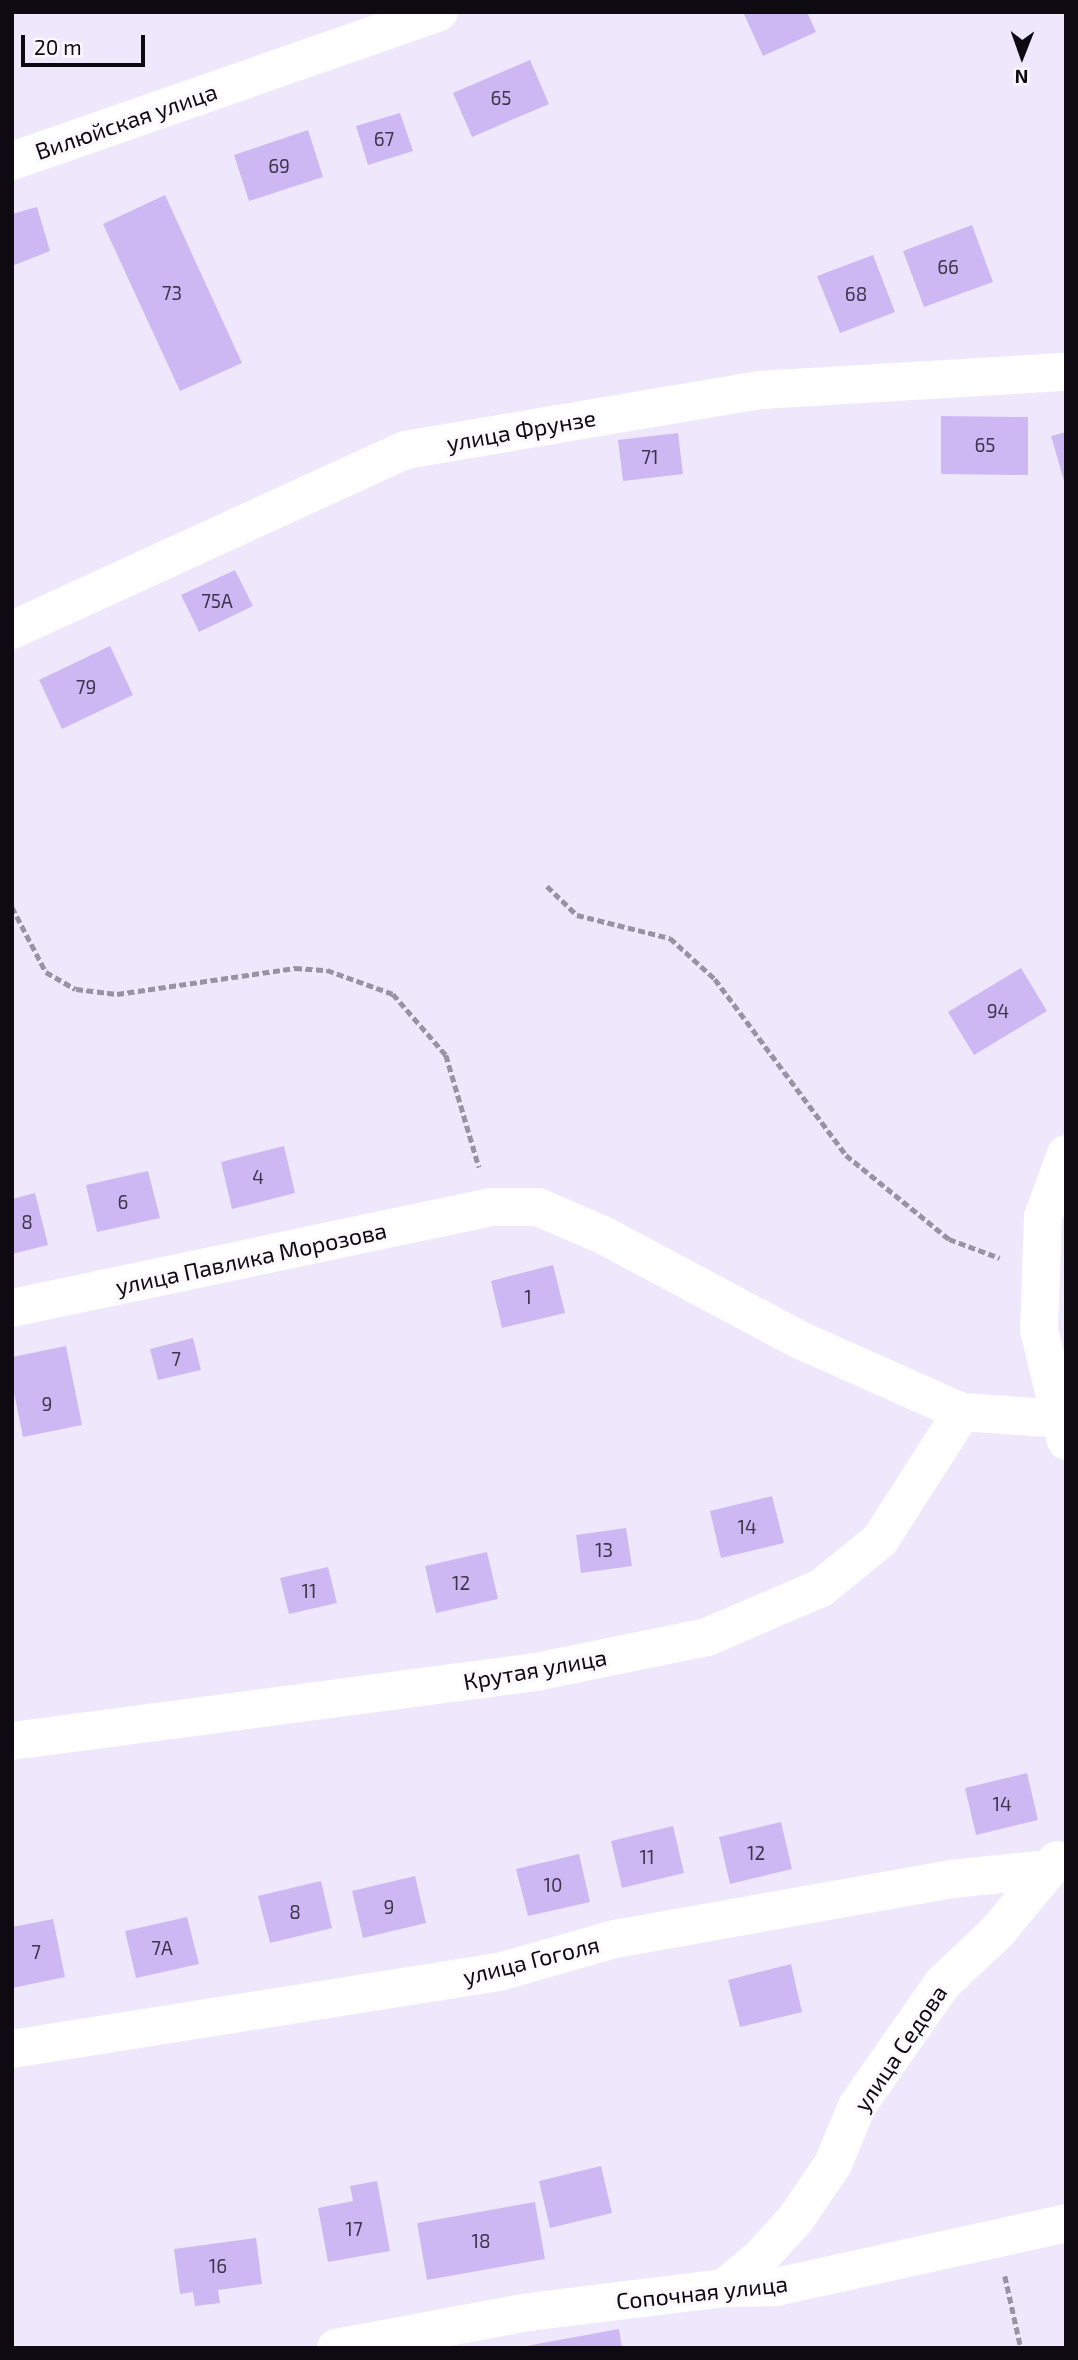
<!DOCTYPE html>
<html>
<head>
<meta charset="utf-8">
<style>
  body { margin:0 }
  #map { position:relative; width:1078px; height:2360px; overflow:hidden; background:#efe8fc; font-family:"Exo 2",sans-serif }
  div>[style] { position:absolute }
  .building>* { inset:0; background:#ceb8f4 }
  .path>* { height:4.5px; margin-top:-2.25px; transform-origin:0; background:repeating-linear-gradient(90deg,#9892a2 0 7px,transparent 0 10.5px) }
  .minor>* { height:38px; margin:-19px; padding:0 19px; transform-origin:19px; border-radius:19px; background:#fff }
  span { translate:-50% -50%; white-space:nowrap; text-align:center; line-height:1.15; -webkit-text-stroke:6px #faf8fd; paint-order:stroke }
  .number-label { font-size:19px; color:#3d364a }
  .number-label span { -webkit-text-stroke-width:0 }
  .street-label { font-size:23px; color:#0d0a12 }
  .frame { position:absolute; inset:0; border:14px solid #0d0a12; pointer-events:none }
  .north { position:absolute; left:987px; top:21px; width:70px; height:70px; -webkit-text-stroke:5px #faf8fd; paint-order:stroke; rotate:181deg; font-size:19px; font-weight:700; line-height:28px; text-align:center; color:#0d0a12 }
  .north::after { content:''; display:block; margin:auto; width:24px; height:32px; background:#0d0a12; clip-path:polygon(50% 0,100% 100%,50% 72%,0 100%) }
  .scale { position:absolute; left:21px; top:35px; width:124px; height:32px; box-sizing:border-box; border:4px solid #0d0a12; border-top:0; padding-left:9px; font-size:21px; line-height:24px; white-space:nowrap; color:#0d0a12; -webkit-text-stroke:5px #faf8fd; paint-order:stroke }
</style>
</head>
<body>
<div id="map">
  <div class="building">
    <i style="clip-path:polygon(743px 12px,807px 12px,816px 32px,763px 56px)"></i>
    <i style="clip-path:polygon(530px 60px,549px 104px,472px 137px,453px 93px)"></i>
    <i style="clip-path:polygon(400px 113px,413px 151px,368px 165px,356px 126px)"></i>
    <i style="clip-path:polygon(308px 130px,323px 177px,249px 201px,234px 155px)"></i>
    <i style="clip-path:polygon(165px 195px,242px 363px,180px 391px,103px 224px)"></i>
    <i style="clip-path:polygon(37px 207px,50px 251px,12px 266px,12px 214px)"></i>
    <i style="clip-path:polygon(972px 225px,993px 282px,924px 307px,903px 251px)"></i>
    <i style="clip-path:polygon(873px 255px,895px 312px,840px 333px,817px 276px)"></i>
    <i style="clip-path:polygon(941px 416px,1028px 417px,1028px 475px,941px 474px)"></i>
    <i style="clip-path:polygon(1066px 432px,1066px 484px,1065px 484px,1051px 436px)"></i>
    <i style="clip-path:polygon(678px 433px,683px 474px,623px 481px,618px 440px)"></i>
    <i style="clip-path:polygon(235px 570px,253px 606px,199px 632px,181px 595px)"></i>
    <i style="clip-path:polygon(110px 646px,133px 695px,62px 729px,39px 680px)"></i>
    <i style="clip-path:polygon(1021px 968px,1047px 1011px,974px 1055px,948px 1012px)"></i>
    <i style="clip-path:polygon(284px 1146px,295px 1193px,232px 1209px,221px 1162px)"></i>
    <i style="clip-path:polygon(148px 1171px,160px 1218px,97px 1232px,86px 1185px)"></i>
    <i style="clip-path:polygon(35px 1193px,48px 1245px,12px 1254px,12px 1199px)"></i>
    <i style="clip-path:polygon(553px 1265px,565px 1313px,502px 1328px,491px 1281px)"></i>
    <i style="clip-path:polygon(193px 1338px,201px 1370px,158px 1380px,150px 1349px)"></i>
    <i style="clip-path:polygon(66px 1346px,82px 1425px,23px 1437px,12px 1383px,12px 1357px)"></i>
    <i style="clip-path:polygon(772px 1496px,784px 1543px,721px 1558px,710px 1511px)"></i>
    <i style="clip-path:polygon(626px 1528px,632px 1566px,581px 1573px,576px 1535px)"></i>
    <i style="clip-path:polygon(487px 1552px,498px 1599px,436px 1613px,425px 1566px)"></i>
    <i style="clip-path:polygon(328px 1567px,337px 1603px,289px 1614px,280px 1578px)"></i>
    <i style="clip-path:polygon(1027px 1773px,1038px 1820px,976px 1835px,965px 1788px)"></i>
    <i style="clip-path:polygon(781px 1822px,792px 1869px,730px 1884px,719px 1837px)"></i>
    <i style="clip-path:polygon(673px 1826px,684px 1873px,622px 1888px,611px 1841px)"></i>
    <i style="clip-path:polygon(579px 1854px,590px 1902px,528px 1916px,516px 1869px)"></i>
    <i style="clip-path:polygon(415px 1876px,426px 1923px,363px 1938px,352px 1891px)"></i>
    <i style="clip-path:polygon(321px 1881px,332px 1928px,270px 1943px,258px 1896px)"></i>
    <i style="clip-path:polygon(187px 1917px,199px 1964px,136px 1978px,125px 1931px)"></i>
    <i style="clip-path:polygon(53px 1919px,65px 1977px,12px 1988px,12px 1927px)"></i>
    <i style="clip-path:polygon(791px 1964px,802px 2012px,740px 2027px,728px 1980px)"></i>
    <i style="clip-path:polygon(601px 2166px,612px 2213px,550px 2228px,539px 2181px)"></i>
    <i style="clip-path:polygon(377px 2181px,390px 2251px,328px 2262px,318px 2208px,353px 2201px,350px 2186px)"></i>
    <i style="clip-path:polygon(535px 2202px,545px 2259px,427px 2280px,417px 2223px)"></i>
    <i style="clip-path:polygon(256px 2238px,262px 2284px,218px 2290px,220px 2303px,195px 2306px,193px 2292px,180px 2294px,174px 2249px)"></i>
    <i style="clip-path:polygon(619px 2329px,622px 2348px,526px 2348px,526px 2346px)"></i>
  </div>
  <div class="path">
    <i style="left:547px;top:886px;width:42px;rotate:44deg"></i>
    <i style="left:577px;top:915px;width:96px;rotate:13.9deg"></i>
    <i style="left:670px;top:938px;width:61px;rotate:42.3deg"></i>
    <i style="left:715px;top:979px;width:219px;rotate:53.3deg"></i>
    <i style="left:846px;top:1155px;width:133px;rotate:39.2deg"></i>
    <i style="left:949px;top:1239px;width:54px;rotate:20.4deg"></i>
    <i style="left:12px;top:907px;width:73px;rotate:62.4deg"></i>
    <i style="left:46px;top:972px;width:34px;rotate:30deg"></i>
    <i style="left:76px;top:989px;width:41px;rotate:7deg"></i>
    <i style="left:117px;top:994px;width:180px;rotate:-8.3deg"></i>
    <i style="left:295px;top:968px;width:32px;rotate:4deg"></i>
    <i style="left:327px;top:970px;width:70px;rotate:20deg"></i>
    <i style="left:393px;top:994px;width:81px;rotate:49deg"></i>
    <i style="left:446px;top:1055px;width:117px;rotate:73.6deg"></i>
    <i style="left:1005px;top:2276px;width:74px;rotate:77.5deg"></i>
  </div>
  <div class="minor">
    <i style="left:12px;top:161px;width:452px;rotate:-19.2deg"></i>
    <i style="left:12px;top:630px;width:432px;rotate:-24.6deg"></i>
    <i style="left:405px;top:450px;width:360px;rotate:-9.6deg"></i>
    <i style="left:760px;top:390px;width:307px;rotate:-3.4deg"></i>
    <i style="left:1066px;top:1154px;width:67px;rotate:110.1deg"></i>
    <i style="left:1043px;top:1217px;width:113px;rotate:92deg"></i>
    <i style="left:1039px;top:1330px;width:114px;rotate:76.3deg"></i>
    <i style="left:12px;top:1308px;width:489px;rotate:-11.9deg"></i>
    <i style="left:490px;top:1207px;width:48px"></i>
    <i style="left:538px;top:1207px;width:71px;rotate:23.3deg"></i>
    <i style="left:603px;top:1235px;width:223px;rotate:28.1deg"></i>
    <i style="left:800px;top:1340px;width:177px;rotate:24deg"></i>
    <i style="left:962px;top:1412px;width:100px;rotate:4deg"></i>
    <i style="left:12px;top:1741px;width:529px;rotate:-7.5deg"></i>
    <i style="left:536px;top:1672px;width:175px;rotate:-11.6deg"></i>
    <i style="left:707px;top:1637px;width:124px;rotate:-23.3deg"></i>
    <i style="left:821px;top:1588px;width:76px;rotate:-39.1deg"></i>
    <i style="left:880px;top:1540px;width:152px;rotate:-57.4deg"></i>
    <i style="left:12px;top:2049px;width:493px;rotate:-9deg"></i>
    <i style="left:499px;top:1972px;width:121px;rotate:-15.9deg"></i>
    <i style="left:615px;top:1939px;width:341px;rotate:-10.1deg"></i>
    <i style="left:951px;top:1879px;width:99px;rotate:-5.8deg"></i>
    <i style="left:724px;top:2288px;width:47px;rotate:-39.8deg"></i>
    <i style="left:760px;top:2258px;width:52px;rotate:-47.4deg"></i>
    <i style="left:795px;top:2220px;width:68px;rotate:-55.8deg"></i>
    <i style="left:833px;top:2164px;width:63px;rotate:-67.5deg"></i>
    <i style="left:857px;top:2106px;width:149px;rotate:-55.1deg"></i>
    <i style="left:942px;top:1984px;width:77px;rotate:-43.4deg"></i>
    <i style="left:998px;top:1931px;width:92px;rotate:-50.3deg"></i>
    <i style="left:336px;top:2348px;width:196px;rotate:-10.6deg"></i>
    <i style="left:529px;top:2312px;width:196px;rotate:-7deg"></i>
    <i style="left:724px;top:2288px;width:52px;rotate:-1.1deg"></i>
    <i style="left:776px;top:2287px;width:297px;rotate:-12.4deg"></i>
  </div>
  <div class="number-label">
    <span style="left:501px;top:98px">65</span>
    <span style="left:384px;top:139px">67</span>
    <span style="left:279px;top:166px">69</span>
    <span style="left:948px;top:267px">66</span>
    <span style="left:172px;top:293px">73</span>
    <span style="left:856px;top:294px">68</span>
    <span style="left:985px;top:445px">65</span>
    <span style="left:650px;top:457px">71</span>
    <span style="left:217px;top:601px">75А</span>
    <span style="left:86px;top:687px">79</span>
    <span style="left:998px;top:1011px">94</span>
    <span style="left:258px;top:1177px">4</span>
    <span style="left:123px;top:1202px">6</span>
    <span style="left:27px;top:1222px">8</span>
    <span style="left:528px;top:1297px">1</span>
    <span style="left:176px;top:1359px">7</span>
    <span style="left:47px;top:1404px">9</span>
    <span style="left:747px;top:1527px">14</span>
    <span style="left:604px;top:1550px">13</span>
    <span style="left:461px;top:1583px">12</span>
    <span style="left:309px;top:1591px">11</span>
    <span style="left:1002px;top:1804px">14</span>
    <span style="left:756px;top:1853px">12</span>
    <span style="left:647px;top:1857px">11</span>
    <span style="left:553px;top:1885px">10</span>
    <span style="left:389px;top:1907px">9</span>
    <span style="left:295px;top:1912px">8</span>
    <span style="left:162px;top:1948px">7А</span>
    <span style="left:36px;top:1952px">7</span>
    <span style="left:354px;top:2229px">17</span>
    <span style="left:481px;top:2241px">18</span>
    <span style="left:218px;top:2266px">16</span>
  </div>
  <div class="street-label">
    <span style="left:126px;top:121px;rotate:-19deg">Вилюйская улица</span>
    <span style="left:521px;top:430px;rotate:-10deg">улица Фрунзе</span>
    <span style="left:251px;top:1258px;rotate:-12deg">улица Павлика Морозова</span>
    <span style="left:535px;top:1669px;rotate:-10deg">Крутая улица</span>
    <span style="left:531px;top:1960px;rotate:-14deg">улица Гоголя</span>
    <span style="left:900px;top:2048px;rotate:-56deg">улица Седова</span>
    <span style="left:702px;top:2292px;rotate:-6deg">Сопочная улица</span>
  </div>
  <div class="frame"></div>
  <div class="north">N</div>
  <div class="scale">20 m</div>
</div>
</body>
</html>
